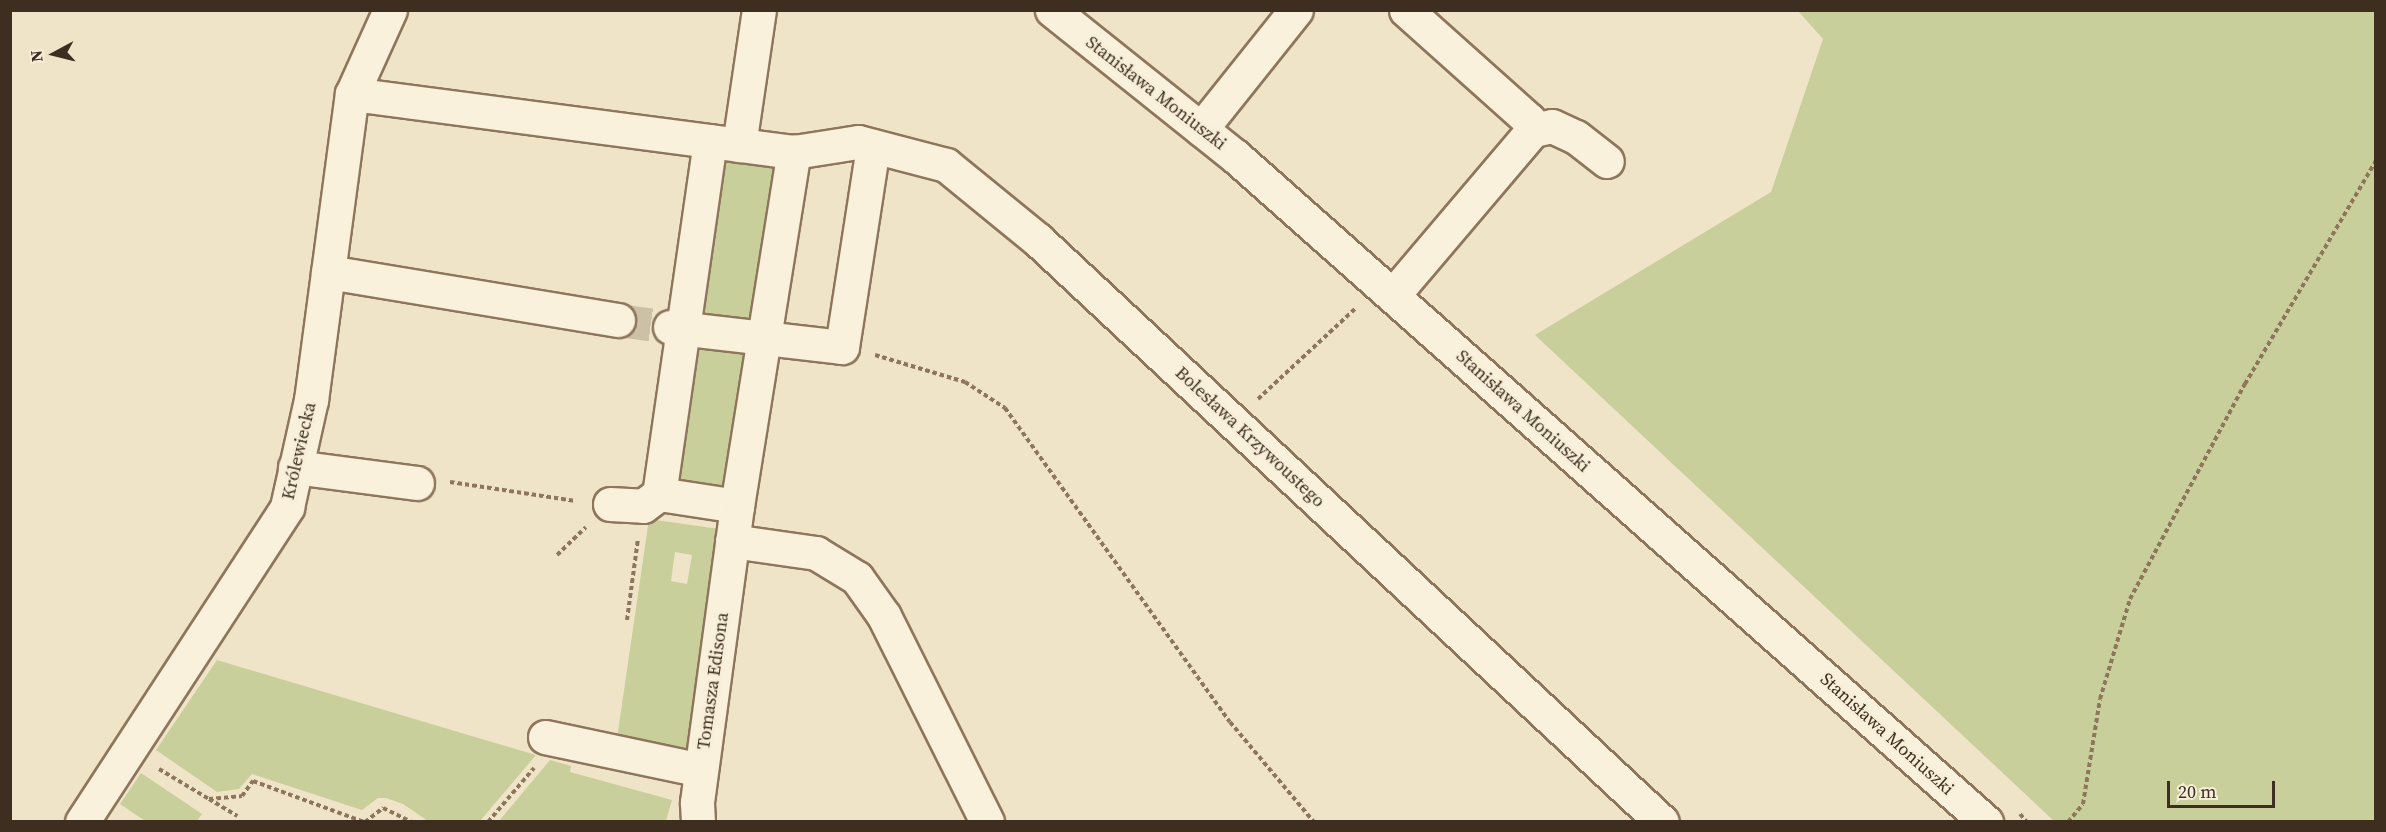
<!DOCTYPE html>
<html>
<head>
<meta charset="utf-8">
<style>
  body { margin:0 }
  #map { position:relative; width:2386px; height:832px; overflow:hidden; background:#f0e4c8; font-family:"Source Serif 4",serif }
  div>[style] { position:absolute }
  .green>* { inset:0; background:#c9cf9b }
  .minor-tunnel>* { height:33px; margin-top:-16.5px; transform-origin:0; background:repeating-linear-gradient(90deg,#ccc0a6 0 33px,transparent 0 49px) }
  .path>* { height:4px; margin-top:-2px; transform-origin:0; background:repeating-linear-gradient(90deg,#8d765c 0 4.5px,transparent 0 7.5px) }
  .roads { filter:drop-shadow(2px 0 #8d765c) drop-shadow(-2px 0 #8d765c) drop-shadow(0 2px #8d765c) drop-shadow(0 -2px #8d765c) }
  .minor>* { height:33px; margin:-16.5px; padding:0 16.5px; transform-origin:16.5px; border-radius:16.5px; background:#faf1dc }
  span { translate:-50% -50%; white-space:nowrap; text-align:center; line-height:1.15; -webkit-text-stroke:5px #f7eed8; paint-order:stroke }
  .street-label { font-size:18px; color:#3d2e20 }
  .frame { position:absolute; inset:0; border:12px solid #3d2e20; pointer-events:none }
  .north { position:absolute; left:24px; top:24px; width:60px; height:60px; -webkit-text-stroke:4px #f7eed8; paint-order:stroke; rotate:263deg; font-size:16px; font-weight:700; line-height:24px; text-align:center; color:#3d2e20 }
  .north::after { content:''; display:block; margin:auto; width:21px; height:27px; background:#3d2e20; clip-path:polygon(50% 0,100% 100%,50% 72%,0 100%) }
  .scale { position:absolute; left:2167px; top:781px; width:108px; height:27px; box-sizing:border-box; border:3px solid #3d2e20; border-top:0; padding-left:8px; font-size:18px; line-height:21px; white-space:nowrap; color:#3d2e20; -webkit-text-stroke:4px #f7eed8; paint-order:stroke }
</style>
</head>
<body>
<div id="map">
  <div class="green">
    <i style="clip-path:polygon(1798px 11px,2375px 11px,2375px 821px,2054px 821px,1535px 335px,1771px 192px,1823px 39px)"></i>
    <i style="clip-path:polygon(735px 157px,774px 163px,775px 171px,750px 325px,708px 321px,702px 312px,723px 176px,726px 161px)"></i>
    <i style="clip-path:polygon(698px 344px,749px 347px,724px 493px,683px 489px,677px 480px)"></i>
    <i style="clip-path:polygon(evenodd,649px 519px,726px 530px,692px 757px,616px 745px,649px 519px,675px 552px,692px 555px,687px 584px,671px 581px,675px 552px)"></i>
    <i style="clip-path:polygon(217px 660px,485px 740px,536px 755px,480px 821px,428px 821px,403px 804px,386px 798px,378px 798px,362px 810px,252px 774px,239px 789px,217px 792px,156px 750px)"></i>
    <i style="clip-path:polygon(550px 760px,571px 766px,570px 772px,672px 800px,666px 821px,499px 821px)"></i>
    <i style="clip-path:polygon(141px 773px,202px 814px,197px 821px,145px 821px,120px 804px)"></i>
  </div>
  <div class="minor-tunnel">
    <i style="left:618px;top:320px;width:52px;rotate:7.7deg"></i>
  </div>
  <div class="path">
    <i style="left:875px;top:355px;width:94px;rotate:16.7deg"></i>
    <i style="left:965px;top:382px;width:48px;rotate:33deg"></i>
    <i style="left:1005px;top:408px;width:386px;rotate:54.4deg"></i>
    <i style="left:1230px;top:722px;width:131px;rotate:50deg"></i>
    <i style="left:1258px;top:399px;width:134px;rotate:-42.9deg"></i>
    <i style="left:450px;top:482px;width:127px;rotate:8.6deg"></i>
    <i style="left:557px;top:555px;width:40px;rotate:-44deg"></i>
    <i style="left:627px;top:620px;width:82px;rotate:-82.3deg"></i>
    <i style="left:159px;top:769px;width:58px;rotate:31deg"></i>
    <i style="left:209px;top:799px;width:33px;rotate:-5deg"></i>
    <i style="left:242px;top:796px;width:19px;rotate:-54deg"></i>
    <i style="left:253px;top:781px;width:118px;rotate:20.3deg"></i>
    <i style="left:209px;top:799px;width:33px;rotate:31deg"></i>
    <i style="left:2020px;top:814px;width:11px;rotate:49deg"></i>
    <i style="left:365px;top:822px;width:23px;rotate:-38deg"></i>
    <i style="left:383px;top:808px;width:32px;rotate:26deg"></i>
    <i style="left:488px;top:822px;width:71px;rotate:-49.6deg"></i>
    <i style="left:2068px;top:822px;width:23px;rotate:-50deg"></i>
    <i style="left:2083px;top:804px;width:106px;rotate:-80.8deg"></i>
    <i style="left:2100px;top:699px;width:104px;rotate:-73.3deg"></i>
    <i style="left:2130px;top:599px;width:244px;rotate:-61.9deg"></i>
    <i style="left:2245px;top:384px;width:259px;rotate:-59.6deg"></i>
  </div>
  <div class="roads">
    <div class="minor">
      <i style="left:1052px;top:10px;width:234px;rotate:38.6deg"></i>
      <i style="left:1235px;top:156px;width:1004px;rotate:41.57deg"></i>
      <i style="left:1406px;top:10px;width:165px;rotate:41.8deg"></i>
      <i style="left:1529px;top:120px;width:11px;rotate:68deg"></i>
      <i style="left:352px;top:94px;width:446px;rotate:7.5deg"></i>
      <i style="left:794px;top:152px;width:65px;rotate:-8.9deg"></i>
      <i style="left:858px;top:142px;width:91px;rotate:14.6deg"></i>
      <i style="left:946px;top:165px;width:119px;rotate:39.2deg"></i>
      <i style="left:1038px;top:240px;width:853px;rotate:43.01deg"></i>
      <i style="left:1201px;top:129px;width:152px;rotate:-51.4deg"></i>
      <i style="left:710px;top:141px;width:357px;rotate:98.2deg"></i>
      <i style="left:659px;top:494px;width:79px;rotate:8.7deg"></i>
      <i style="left:739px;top:145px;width:136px;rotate:-81.6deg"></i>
      <i style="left:328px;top:272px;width:294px;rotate:9.4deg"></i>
      <i style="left:1393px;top:295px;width:216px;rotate:-49.7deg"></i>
      <i style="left:1533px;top:130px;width:19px;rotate:-12deg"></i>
      <i style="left:1552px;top:126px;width:26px;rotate:25deg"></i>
      <i style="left:1576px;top:137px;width:39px;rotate:38deg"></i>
      <i style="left:670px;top:327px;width:173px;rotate:6.6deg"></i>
      <i style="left:842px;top:347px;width:203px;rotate:-81.2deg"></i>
      <i style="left:295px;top:467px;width:123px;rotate:7.5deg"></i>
      <i style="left:610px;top:504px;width:33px;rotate:3deg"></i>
      <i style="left:643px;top:506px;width:20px;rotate:-37deg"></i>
      <i style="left:732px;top:541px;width:85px;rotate:8.1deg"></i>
      <i style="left:816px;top:553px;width:48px;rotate:31.4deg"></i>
      <i style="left:857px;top:578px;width:47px;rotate:54.6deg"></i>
      <i style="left:884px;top:616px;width:230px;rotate:63.4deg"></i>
      <i style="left:545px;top:737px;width:159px;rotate:11.9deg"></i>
      <i style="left:82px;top:822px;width:376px;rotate:-56.9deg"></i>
      <i style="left:287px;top:507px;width:110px;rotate:-77.4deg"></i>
      <i style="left:311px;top:400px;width:309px;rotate:-82.4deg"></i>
      <i style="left:352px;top:94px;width:92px;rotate:-65.7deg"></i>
      <i style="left:698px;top:822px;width:20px;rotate:-93deg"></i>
      <i style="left:697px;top:802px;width:299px;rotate:-82.3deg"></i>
      <i style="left:737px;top:506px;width:359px;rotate:-80.9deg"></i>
    </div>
  </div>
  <div class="street-label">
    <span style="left:1156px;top:93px;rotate:38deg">Stanisława Moniuszki</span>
    <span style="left:1523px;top:411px;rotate:42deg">Stanisława Moniuszki</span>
    <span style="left:1250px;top:437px;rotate:43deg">Bolesława Krzywoustego</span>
    <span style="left:299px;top:451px;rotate:-77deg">Królewiecka</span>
    <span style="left:713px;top:681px;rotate:-82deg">Tomasza Edisona</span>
    <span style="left:1887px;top:734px;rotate:42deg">Stanisława Moniuszki</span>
  </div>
  <div class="frame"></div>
  <div class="north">N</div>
  <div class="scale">20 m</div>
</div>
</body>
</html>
